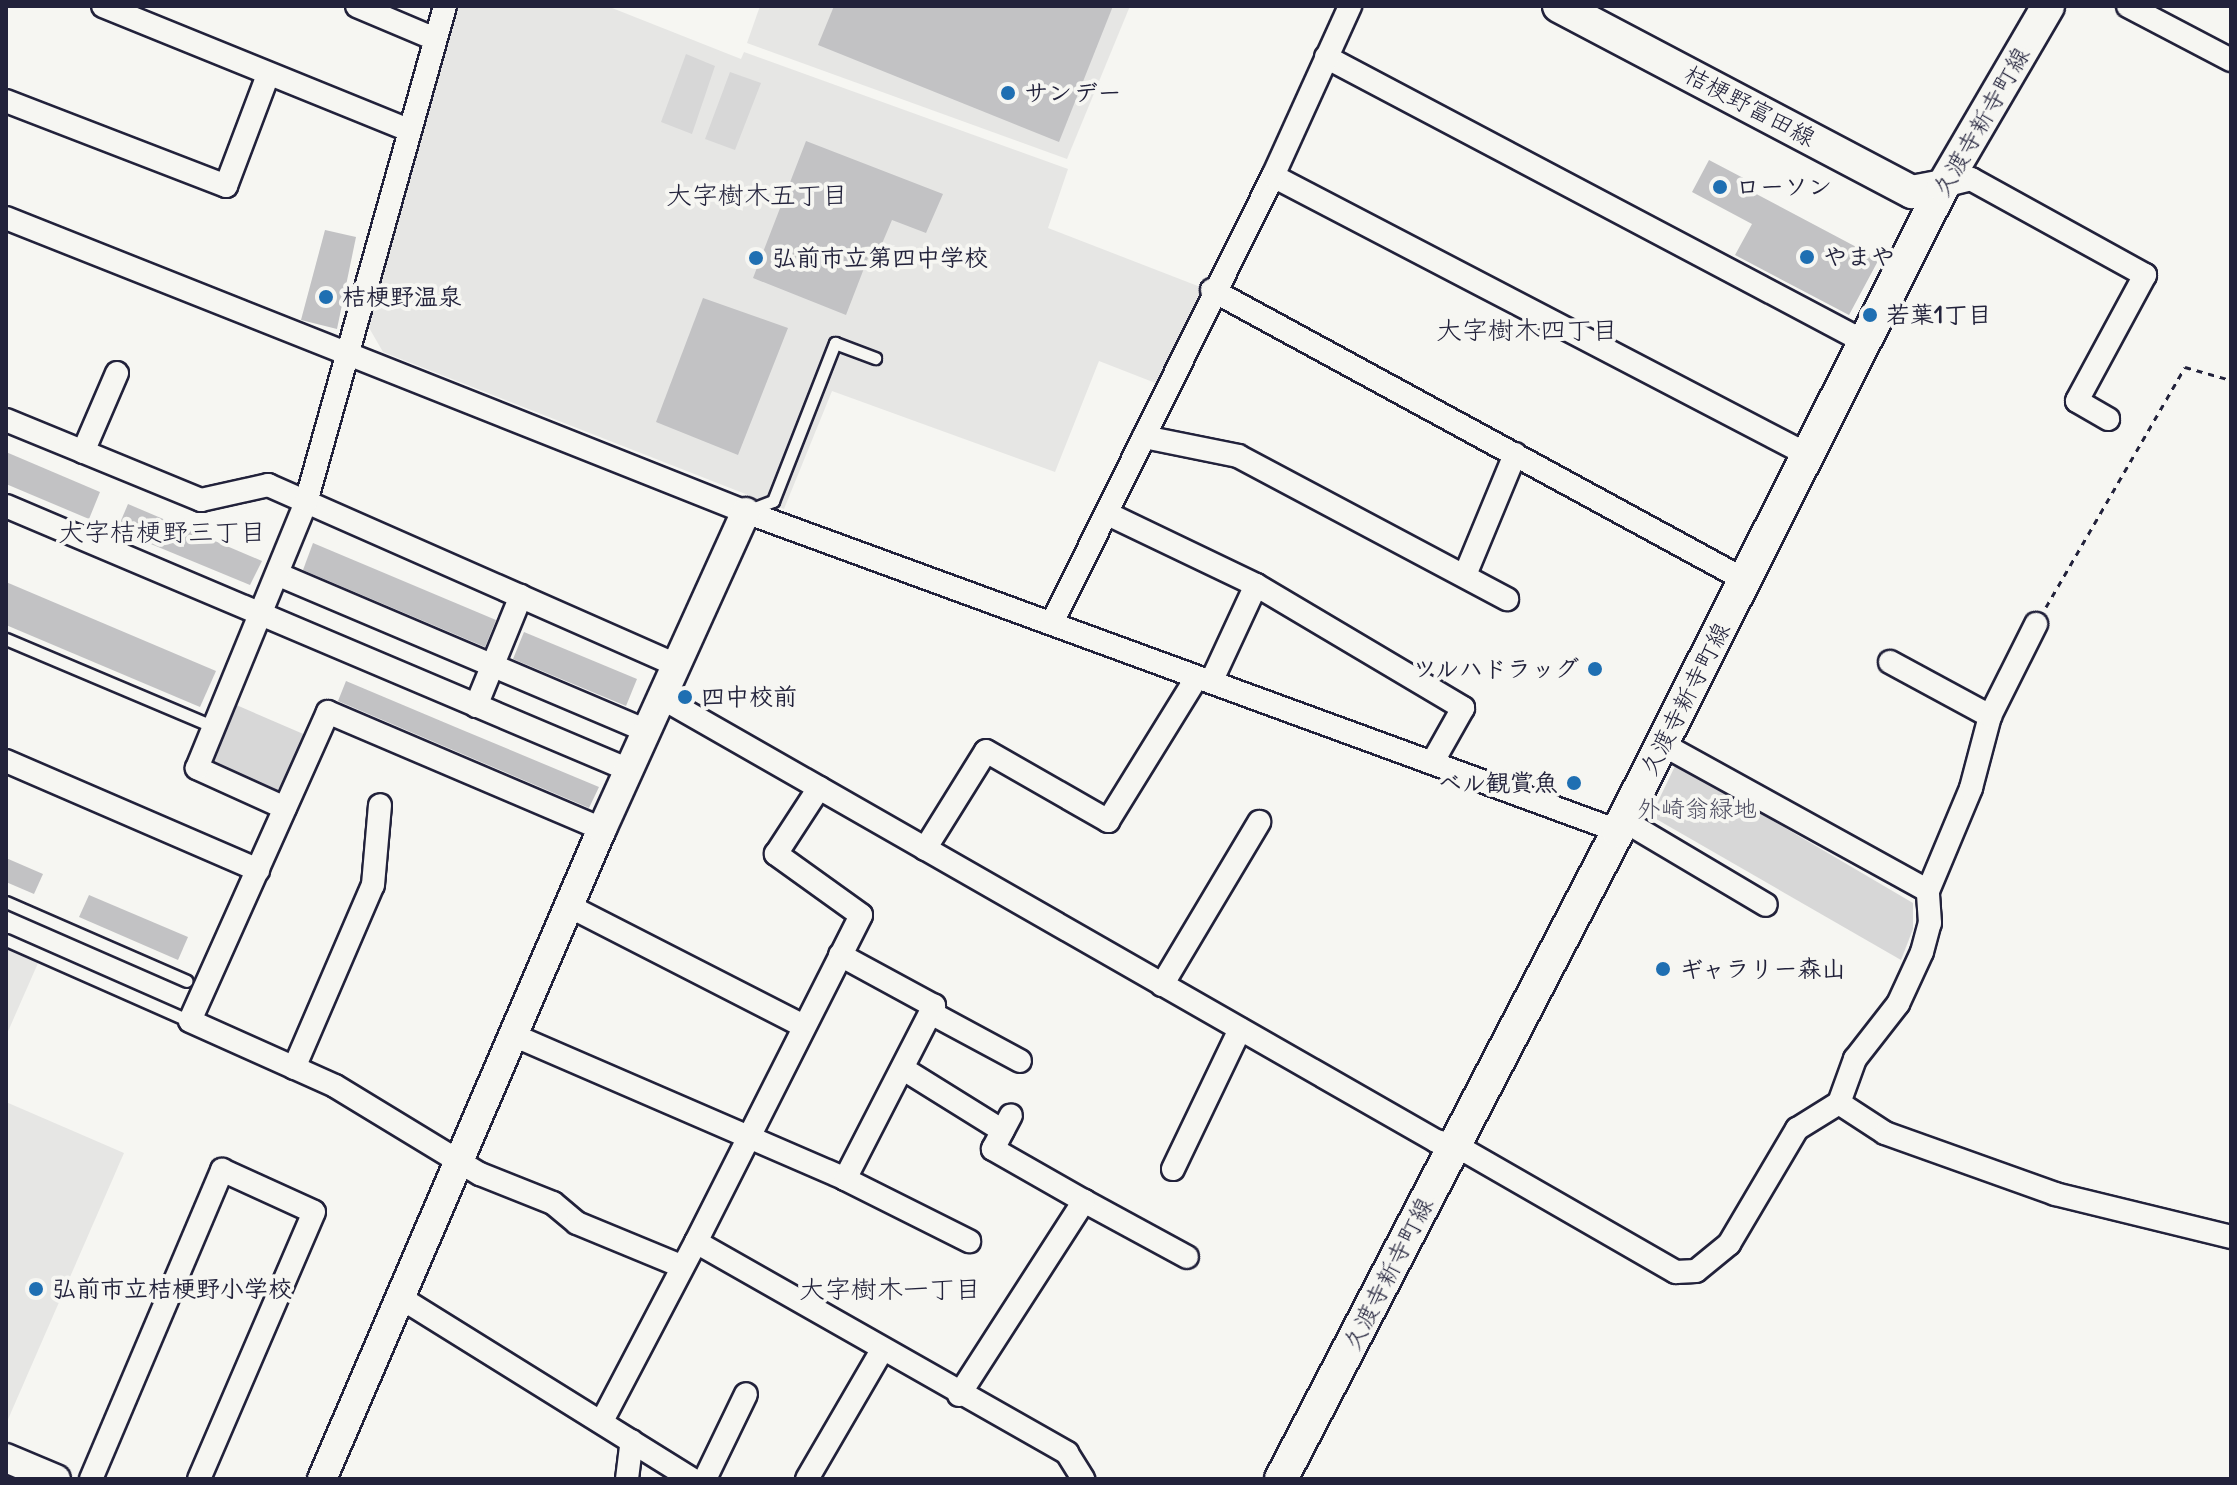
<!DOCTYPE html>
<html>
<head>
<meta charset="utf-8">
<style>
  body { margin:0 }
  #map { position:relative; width:2237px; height:1485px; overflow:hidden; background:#f6f6f2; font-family:Delius,"Klee One",sans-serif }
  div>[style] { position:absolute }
  .built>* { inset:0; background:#e6e6e4 }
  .green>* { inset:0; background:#d7d7d7 }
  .building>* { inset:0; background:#c2c2c4 }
  .path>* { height:3px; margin-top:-1.5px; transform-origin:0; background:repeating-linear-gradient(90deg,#22223b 0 6px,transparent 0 12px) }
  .roads { filter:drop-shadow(2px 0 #22223b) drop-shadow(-2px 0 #22223b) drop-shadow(0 2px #22223b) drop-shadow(0 -2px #22223b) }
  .service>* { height:11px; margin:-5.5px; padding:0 5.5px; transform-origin:5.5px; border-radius:5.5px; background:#f6f6f2 }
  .minor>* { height:22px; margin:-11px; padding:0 11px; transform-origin:11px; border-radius:11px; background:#f6f6f2 }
  .tertiary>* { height:28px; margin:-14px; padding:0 14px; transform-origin:14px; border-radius:14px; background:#f6f6f2 }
  .secondary>* { height:32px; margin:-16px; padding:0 16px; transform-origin:16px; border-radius:16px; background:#f6f6f2 }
  .dots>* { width:22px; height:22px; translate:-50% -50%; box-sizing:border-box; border:4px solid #f6f6f2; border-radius:50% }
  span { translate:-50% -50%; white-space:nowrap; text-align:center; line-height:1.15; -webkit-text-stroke:8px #f6f6f2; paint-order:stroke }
  .poi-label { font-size:24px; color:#22223b; font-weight:700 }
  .left { translate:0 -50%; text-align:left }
  .right { translate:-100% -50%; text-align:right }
  .street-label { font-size:24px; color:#22223b }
  .park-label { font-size:24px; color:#4f4f62 }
  .neighbourhood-label { font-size:26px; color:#22223b }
  .frame { position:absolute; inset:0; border:8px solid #22223b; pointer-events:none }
</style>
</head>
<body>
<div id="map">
  <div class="built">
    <i style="clip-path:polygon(457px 6px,607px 6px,741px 59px,744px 52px,1068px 169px,1048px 228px,1203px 288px,1158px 384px,1099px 361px,1055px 472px,832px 391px,784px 509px,383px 352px,368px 326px)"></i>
    <i style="clip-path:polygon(760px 6px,1130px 6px,1067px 159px,747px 43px)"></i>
    <i style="clip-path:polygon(6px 948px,38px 963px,6px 1036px)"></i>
    <i style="clip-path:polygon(6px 1102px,124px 1153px,6px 1424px)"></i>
  </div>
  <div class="green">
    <i style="clip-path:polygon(686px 54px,715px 66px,692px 134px,661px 122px)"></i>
    <i style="clip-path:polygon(730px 72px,761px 83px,735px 150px,705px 139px)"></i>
    <i style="clip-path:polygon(234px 704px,308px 736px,283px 796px,208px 764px)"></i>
    <i style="clip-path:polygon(1676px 764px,1913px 903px,1913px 929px,1901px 960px,1651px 816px)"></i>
  </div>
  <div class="building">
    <i style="clip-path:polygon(834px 6px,1113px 6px,1059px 142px,818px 45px)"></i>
    <i style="clip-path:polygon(806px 141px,943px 194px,926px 233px,892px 220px,881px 246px,873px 245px,846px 315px,753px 278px)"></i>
    <i style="clip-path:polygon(1709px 160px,1749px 181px,1745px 188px,1879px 259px,1849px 315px,1735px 255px,1752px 224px,1692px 192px)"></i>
    <i style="clip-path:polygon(325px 230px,356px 237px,337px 329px,301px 320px)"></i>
    <i style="clip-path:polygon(703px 298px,788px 328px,738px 455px,656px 422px)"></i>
    <i style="clip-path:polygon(6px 452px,100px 492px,89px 519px,6px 484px)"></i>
    <i style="clip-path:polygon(128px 504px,262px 561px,250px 585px,117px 530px)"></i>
    <i style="clip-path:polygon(313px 543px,496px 620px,485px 647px,303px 570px)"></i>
    <i style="clip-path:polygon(6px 582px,216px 671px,200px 707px,6px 625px)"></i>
    <i style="clip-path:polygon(524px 632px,637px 679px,626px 706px,513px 659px)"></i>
    <i style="clip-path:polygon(346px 681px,460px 729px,599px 787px,589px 808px,338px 701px)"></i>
    <i style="clip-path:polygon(6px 858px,43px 874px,34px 894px,6px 882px)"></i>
    <i style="clip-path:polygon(89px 895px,188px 937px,178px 960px,79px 917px)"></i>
  </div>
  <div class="path">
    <i style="left:2046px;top:607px;width:277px;rotate:-59.9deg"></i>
    <i style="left:2185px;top:367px;width:48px;rotate:15.8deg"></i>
  </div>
  <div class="roads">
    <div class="service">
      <i style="left:747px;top:511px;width:28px;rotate:-21deg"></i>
      <i style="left:773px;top:501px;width:170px;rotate:-68.6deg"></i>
      <i style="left:835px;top:343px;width:43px;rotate:20.6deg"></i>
      <i style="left:6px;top:639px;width:226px;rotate:22.9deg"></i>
      <i style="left:6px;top:902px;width:197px;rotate:23.6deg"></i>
      <i style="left:6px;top:940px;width:201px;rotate:23.8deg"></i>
    </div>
    <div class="minor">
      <i style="left:103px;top:6px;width:330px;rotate:22.1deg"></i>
      <i style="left:357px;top:6px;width:85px;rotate:22.9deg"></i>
      <i style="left:2128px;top:6px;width:116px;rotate:27.7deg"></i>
      <i style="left:1326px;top:57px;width:610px;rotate:27.87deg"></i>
      <i style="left:6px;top:101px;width:236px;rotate:21.1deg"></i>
      <i style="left:226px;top:186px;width:119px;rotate:-69.3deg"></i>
      <i style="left:1273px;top:176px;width:603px;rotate:27.54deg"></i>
      <i style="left:1943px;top:186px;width:29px;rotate:-14deg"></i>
      <i style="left:1971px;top:179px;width:199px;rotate:28.9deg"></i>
      <i style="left:2145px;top:275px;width:143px;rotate:118.4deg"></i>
      <i style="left:2077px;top:401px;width:36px;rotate:30deg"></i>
      <i style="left:6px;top:218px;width:796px;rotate:21.67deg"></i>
      <i style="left:746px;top:512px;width:929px;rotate:20.09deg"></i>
      <i style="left:1212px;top:290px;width:607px;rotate:28.55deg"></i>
      <i style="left:6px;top:420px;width:211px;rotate:22.3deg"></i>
      <i style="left:201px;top:500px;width:69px;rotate:-12.6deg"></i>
      <i style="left:268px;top:485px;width:447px;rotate:23.8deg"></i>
      <i style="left:1144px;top:437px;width:96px;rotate:11.4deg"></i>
      <i style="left:1238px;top:456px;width:305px;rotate:28deg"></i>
      <i style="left:83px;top:452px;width:86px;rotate:-66.7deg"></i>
      <i style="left:6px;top:506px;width:677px;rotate:22.97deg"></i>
      <i style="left:1108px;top:514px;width:164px;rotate:25.6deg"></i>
      <i style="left:1256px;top:585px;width:107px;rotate:114.9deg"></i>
      <i style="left:277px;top:574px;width:402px;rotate:23deg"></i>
      <i style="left:1465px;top:575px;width:131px;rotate:-67.5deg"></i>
      <i style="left:1256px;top:585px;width:241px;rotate:30.7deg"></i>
      <i style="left:1463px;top:708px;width:63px;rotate:119.4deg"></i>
      <i style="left:1052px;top:623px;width:499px;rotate:-63.7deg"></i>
      <i style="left:1273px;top:176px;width:187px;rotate:-65.6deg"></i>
      <i style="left:1890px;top:662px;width:114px;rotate:28.4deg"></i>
      <i style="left:662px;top:698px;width:892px;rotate:29.78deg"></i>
      <i style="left:1436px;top:1141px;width:19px;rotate:12deg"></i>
      <i style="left:1455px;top:1145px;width:255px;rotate:29.9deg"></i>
      <i style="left:1676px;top:1272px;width:20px;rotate:-3deg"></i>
      <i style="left:1696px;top:1271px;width:43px;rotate:-39.3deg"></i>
      <i style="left:1729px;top:1244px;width:134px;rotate:-59.4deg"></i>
      <i style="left:1797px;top:1129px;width:49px;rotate:-31.8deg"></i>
      <i style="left:1839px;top:1103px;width:47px;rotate:-70deg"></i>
      <i style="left:1855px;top:1059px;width:70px;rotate:-52deg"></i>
      <i style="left:1898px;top:1004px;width:57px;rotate:-65.2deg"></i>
      <i style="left:1922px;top:952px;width:30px;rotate:-75deg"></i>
      <i style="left:1930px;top:923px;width:32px;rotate:-94deg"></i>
      <i style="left:1928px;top:891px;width:112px;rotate:-67.3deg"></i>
      <i style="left:1971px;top:788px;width:74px;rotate:-75.2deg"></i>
      <i style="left:1990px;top:716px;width:103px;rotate:-63.4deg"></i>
      <i style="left:476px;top:706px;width:119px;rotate:-67.8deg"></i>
      <i style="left:1662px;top:744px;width:304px;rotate:28.9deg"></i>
      <i style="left:6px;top:761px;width:275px;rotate:23.4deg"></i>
      <i style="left:285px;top:808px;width:97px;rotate:-155.6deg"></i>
      <i style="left:197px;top:768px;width:287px;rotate:-67.7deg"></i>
      <i style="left:306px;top:502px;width:515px;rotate:-74.34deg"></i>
      <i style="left:1623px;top:820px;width:166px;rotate:30.7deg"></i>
      <i style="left:602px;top:829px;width:298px;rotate:-156.9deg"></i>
      <i style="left:328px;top:712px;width:338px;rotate:114.1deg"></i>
      <i style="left:190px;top:1021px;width:159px;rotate:24.1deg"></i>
      <i style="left:335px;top:1086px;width:170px;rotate:31.3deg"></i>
      <i style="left:480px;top:1174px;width:79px;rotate:21.7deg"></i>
      <i style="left:553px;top:1203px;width:31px;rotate:40deg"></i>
      <i style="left:577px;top:1223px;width:113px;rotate:22.5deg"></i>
      <i style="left:925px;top:849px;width:115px;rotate:-58.1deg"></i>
      <i style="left:986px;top:751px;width:141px;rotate:29.8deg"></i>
      <i style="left:1108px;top:821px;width:169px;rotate:-58.3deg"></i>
      <i style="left:569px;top:906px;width:262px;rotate:27.1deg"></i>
      <i style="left:1162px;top:985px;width:190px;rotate:-59.2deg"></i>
      <i style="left:931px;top:1013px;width:101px;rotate:28.3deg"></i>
      <i style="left:513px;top:1035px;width:362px;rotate:23.4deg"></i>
      <i style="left:845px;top:1179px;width:195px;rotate:-62.8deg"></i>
      <i style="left:934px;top:1006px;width:107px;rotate:-151.5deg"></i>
      <i style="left:294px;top:1068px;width:199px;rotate:-66.7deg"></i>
      <i style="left:373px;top:885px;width:80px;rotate:-85deg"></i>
      <i style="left:905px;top:1070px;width:115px;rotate:31.9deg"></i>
      <i style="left:1839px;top:1103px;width:55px;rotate:33.1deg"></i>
      <i style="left:1885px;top:1133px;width:181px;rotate:19.7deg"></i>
      <i style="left:2055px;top:1194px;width:181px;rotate:13.7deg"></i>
      <i style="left:1173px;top:1169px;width:155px;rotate:-64.4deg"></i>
      <i style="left:845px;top:1179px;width:139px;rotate:26.6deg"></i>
      <i style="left:1084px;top:1201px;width:117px;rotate:28.5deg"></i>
      <i style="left:696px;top:1242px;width:366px;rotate:-63.2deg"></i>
      <i style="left:861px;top:915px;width:105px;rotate:-144.3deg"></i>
      <i style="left:776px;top:854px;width:79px;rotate:-56.9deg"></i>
      <i style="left:401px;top:1298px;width:343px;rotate:31.9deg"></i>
      <i style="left:959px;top:1395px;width:231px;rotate:-57.2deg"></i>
      <i style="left:1084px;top:1201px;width:105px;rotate:-150.3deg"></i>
      <i style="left:993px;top:1149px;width:38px;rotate:-62deg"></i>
      <i style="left:602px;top:1421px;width:202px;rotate:-62.3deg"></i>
      <i style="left:696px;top:1242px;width:427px;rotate:29.6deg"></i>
      <i style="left:1067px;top:1453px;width:31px;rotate:58deg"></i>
      <i style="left:91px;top:1479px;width:336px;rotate:-67deg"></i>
      <i style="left:222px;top:1170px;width:101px;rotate:24.5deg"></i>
      <i style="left:314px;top:1212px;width:291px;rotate:113.3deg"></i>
      <i style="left:627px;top:1479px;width:38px;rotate:-83deg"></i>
      <i style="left:705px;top:1479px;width:94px;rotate:-64.2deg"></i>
      <i style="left:807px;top:1479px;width:149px;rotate:-59.8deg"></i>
    </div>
    <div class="tertiary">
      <i style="left:6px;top:1458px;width:54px;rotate:22.8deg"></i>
      <i style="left:322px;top:1479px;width:708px;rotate:-66.7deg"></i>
      <i style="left:602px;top:829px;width:348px;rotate:-65.6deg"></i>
    </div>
    <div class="secondary">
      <i style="left:1559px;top:6px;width:399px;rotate:27.8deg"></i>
      <i style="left:1912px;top:192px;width:32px;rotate:-11deg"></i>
      <i style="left:1281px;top:1479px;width:730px;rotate:-62.52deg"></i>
      <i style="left:1618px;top:831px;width:722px;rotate:-63.26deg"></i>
      <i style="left:1943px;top:186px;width:208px;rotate:-59.7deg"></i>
    </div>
  </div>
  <div class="dots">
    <i style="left:1008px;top:93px;background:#1f6fb2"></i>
    <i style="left:1720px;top:187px;background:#1f6fb2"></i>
    <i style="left:1807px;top:257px;background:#1f6fb2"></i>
    <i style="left:756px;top:258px;background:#1f6fb2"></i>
    <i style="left:326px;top:297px;background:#1f6fb2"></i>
    <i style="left:1870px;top:315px;background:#1f6fb2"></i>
    <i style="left:1595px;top:669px;background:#1f6fb2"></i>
    <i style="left:685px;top:697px;background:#1f6fb2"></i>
    <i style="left:1574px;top:783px;background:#1f6fb2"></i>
    <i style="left:1663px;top:969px;background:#1f6fb2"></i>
    <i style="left:36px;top:1289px;background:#1f6fb2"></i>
  </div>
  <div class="poi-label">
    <span class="left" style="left:1024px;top:93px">サンデー</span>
    <span class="left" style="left:1736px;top:187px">ローソン</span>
    <span class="left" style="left:1823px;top:257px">やまや</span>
    <span class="left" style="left:772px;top:258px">弘前市立第四中学校</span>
    <span class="left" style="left:342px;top:297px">桔梗野温泉</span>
    <span class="left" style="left:1886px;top:315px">若葉1丁目</span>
    <span class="right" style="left:1579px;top:669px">ツルハドラッグ</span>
    <span class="left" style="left:701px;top:697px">四中校前</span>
    <span class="right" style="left:1558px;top:783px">ベル観賞魚</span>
    <span class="left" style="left:1679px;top:969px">ギャラリー森山</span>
    <span class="left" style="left:52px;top:1289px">弘前市立桔梗野小学校</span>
  </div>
  <div class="street-label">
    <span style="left:1750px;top:106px;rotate:28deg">桔梗野富田線</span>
    <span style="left:1981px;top:122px;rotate:-60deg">久渡寺新寺町線</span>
    <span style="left:1685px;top:699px;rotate:-63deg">久渡寺新寺町線</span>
    <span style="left:1388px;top:1274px;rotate:-63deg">久渡寺新寺町線</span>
  </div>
  <div class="park-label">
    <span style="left:1697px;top:809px">外崎翁緑地</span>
  </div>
  <div class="neighbourhood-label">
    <span style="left:757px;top:195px">大字樹木五丁目</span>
    <span style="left:1527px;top:330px">大字樹木四丁目</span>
    <span style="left:162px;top:532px">大字桔梗野三丁目</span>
    <span style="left:890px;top:1289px">大字樹木一丁目</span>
  </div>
  <div class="frame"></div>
</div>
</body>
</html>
